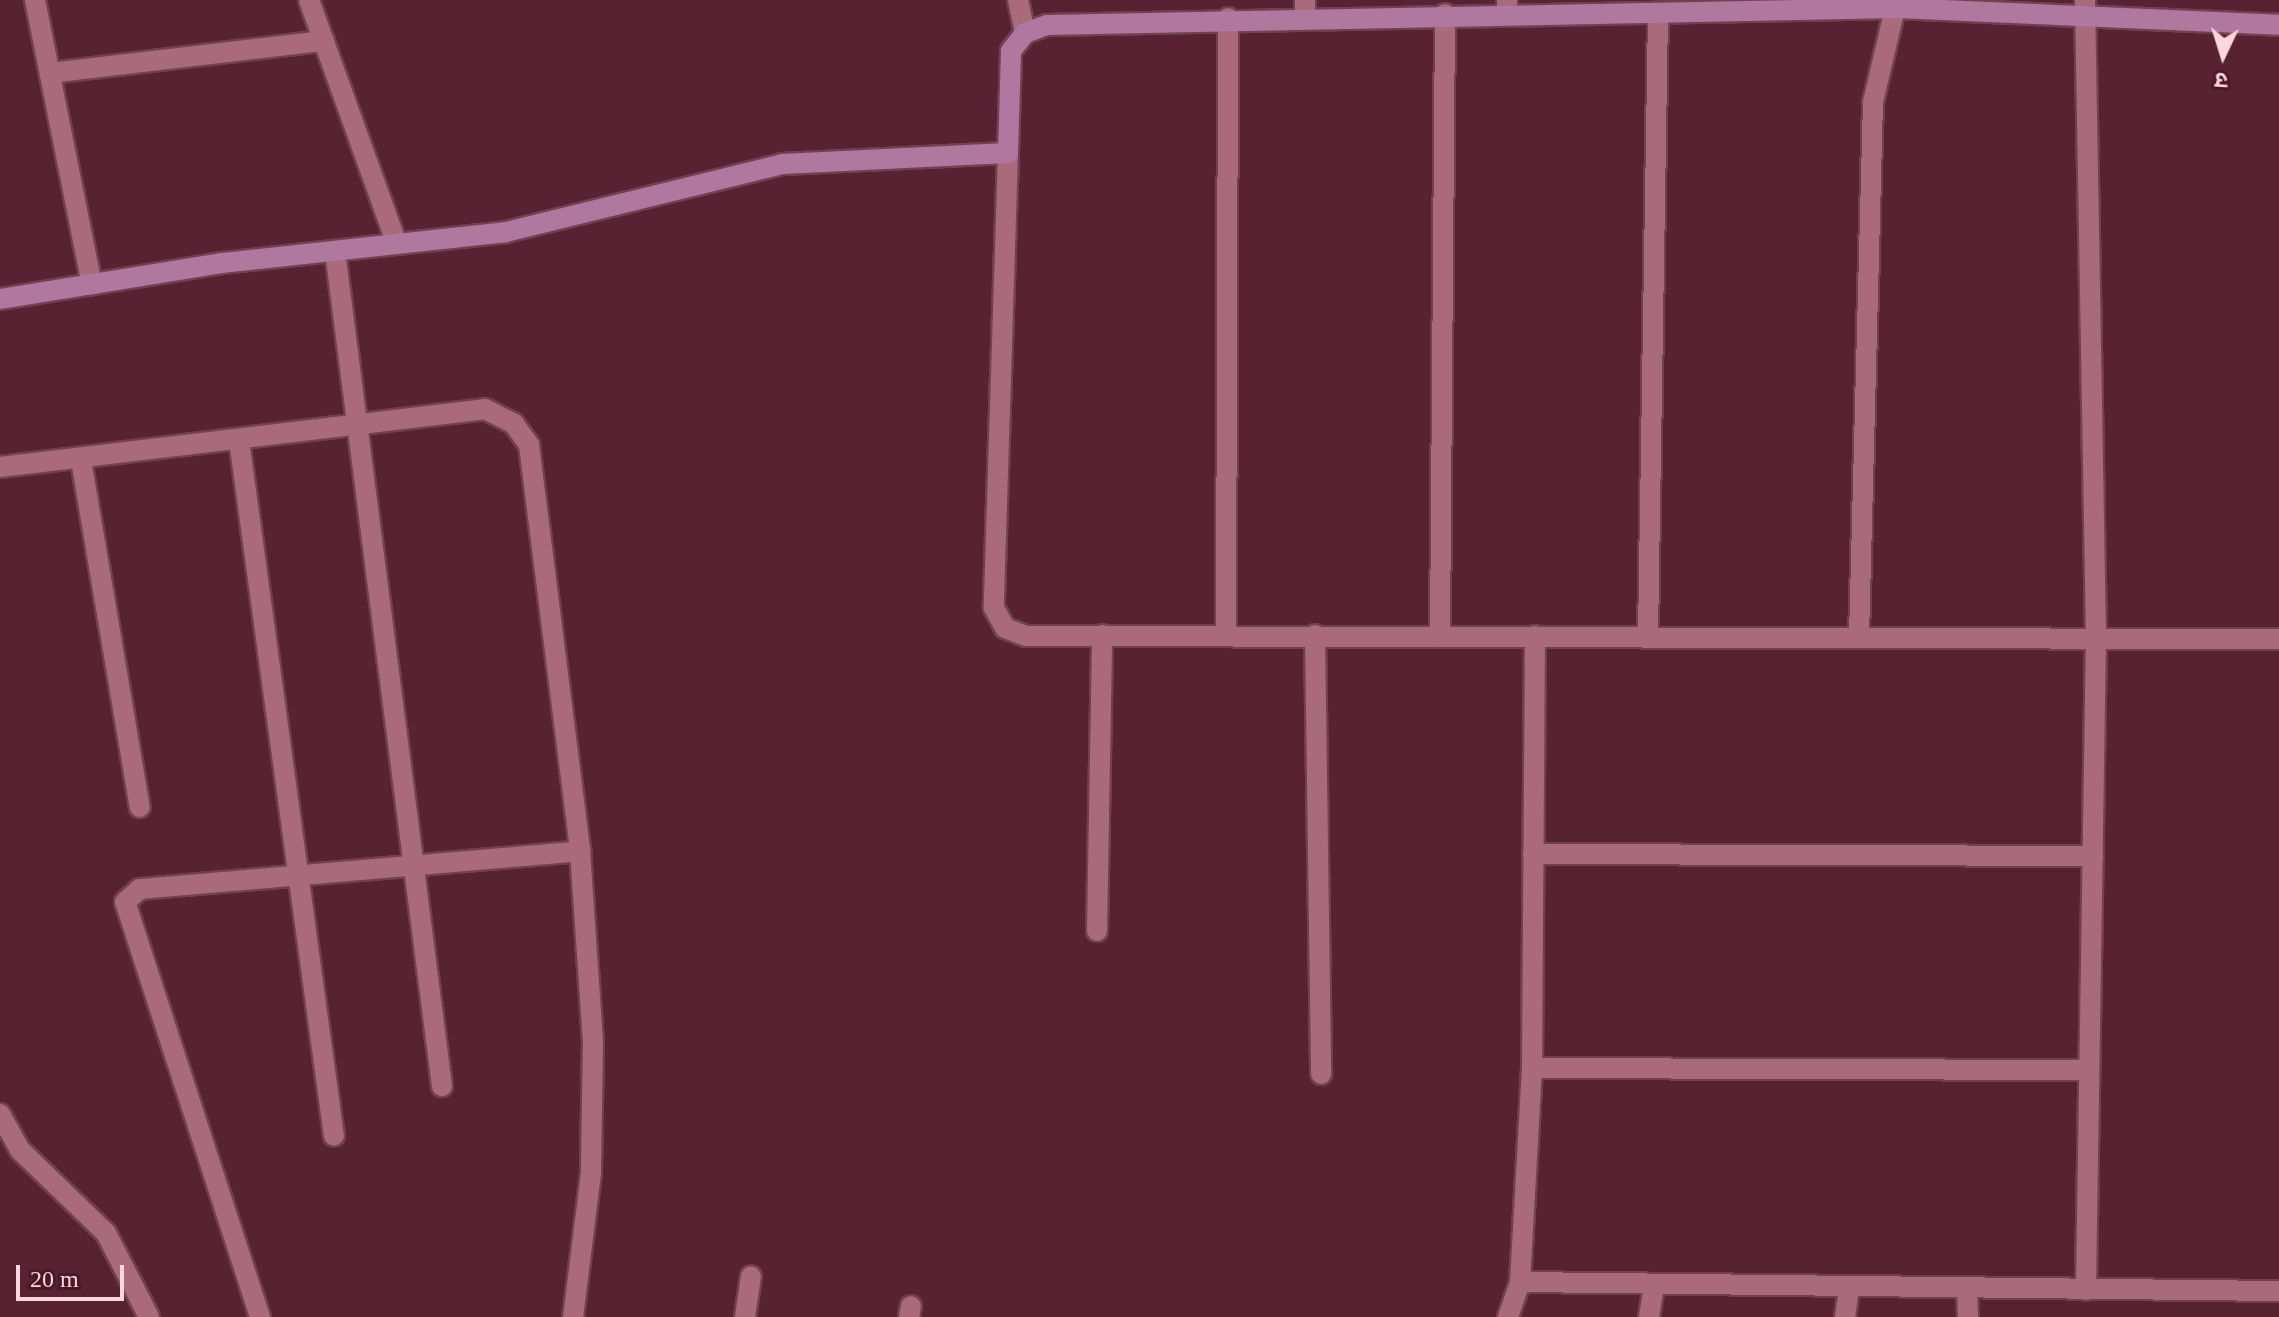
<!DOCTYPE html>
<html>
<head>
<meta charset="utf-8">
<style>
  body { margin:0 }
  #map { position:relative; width:2279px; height:1317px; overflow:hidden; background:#582232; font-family:"Times New Roman","Noto Sans Devanagari",serif }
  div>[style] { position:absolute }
  .roads { filter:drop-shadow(2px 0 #704151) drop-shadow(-2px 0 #704151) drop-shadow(0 2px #704151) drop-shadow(0 -2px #704151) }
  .lane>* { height:20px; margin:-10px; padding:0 10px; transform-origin:10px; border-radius:10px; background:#a96b7b }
  .street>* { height:20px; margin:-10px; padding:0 10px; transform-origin:10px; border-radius:10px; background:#a96b7b }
  .secondary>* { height:20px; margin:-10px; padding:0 10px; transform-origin:10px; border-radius:10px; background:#b0789f }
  span { translate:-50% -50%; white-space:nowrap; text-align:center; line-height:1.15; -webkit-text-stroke:6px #4c1828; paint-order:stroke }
  .north { position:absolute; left:2183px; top:16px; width:80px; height:80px; -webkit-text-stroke:6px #4c1828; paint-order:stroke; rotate:184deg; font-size:22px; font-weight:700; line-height:32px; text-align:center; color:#fad6de }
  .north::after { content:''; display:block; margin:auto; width:28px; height:36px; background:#fad6de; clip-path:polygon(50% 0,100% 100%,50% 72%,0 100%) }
  .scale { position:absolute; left:16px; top:1265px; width:108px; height:36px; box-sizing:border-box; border:4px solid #fad6de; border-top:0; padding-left:10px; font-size:24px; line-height:28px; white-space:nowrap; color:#fad6de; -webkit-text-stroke:6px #4c1828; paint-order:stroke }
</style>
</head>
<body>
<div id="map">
  <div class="roads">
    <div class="lane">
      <i style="left:1018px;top:0;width:34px;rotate:78deg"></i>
      <i style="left:745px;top:1317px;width:41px;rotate:-81.7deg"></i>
      <i style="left:909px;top:1317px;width:11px;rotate:-80deg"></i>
    </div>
    <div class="street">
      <i style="left:35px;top:0;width:290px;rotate:78.7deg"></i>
      <i style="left:309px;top:0;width:259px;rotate:70.2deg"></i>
      <i style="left:1305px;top:0;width:17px;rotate:90deg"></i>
      <i style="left:1507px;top:0;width:14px;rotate:90deg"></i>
      <i style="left:2085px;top:0;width:636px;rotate:89.01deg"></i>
      <i style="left:2096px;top:636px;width:654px;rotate:90.88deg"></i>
      <i style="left:50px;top:73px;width:276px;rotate:-6.7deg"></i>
      <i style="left:1008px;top:153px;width:455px;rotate:91.8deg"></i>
      <i style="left:994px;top:608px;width:23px;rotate:61deg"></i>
      <i style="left:1005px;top:628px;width:22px;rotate:21deg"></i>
      <i style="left:1026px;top:636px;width:1253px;rotate:0.14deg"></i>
      <i style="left:335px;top:251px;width:842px;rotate:82.7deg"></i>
      <i style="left:239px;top:440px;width:702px;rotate:82.23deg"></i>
      <i style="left:81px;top:460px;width:352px;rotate:80.4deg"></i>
      <i style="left:0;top:467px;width:488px;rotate:-6.8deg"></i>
      <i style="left:485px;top:409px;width:33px;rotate:27deg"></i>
      <i style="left:514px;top:424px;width:26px;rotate:54deg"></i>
      <i style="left:529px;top:445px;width:409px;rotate:82.8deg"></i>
      <i style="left:580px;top:851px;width:190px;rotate:86.1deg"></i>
      <i style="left:593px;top:1041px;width:132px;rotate:90.9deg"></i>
      <i style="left:591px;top:1173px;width:145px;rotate:97.1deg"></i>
      <i style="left:1226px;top:635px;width:617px;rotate:-89.81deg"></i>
      <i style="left:1315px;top:635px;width:439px;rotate:89.2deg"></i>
      <i style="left:1440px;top:635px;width:621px;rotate:-89.54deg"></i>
      <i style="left:1535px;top:636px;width:432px;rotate:90.4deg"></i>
      <i style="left:1532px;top:1068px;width:214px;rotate:93.2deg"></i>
      <i style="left:1520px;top:1282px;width:759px;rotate:0.68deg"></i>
      <i style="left:1648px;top:636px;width:623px;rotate:-89.08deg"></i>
      <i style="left:1859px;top:636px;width:534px;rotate:-88.5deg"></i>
      <i style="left:1873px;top:102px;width:105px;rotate:-76.8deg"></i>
      <i style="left:1533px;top:854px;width:560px;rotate:0.2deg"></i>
      <i style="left:1097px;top:931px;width:296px;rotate:-89deg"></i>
      <i style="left:1532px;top:1068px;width:557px;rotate:0.21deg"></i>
      <i style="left:0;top:1114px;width:41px;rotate:60.9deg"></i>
      <i style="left:20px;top:1150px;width:120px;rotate:44deg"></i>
      <i style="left:106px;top:1233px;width:94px;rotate:62.9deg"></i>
      <i style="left:1967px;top:1288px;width:29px;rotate:88deg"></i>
      <i style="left:260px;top:1317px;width:436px;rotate:-108deg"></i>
      <i style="left:125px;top:902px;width:20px;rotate:-41deg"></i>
      <i style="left:140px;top:889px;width:442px;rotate:-4.9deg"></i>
      <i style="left:1508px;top:1317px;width:37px;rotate:-71deg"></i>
      <i style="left:1649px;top:1317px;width:33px;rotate:-81deg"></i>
      <i style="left:1845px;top:1317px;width:30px;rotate:-82deg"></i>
    </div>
    <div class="secondary">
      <i style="left:0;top:299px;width:225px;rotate:-9.2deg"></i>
      <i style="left:222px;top:263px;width:286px;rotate:-6.2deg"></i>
      <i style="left:506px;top:232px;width:284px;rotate:-13.8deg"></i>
      <i style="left:782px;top:164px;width:226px;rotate:-2.8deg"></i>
      <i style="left:1008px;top:153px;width:102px;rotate:-88.3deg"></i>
      <i style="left:1011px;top:51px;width:23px;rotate:-52deg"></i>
      <i style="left:1025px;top:33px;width:23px;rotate:-20deg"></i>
      <i style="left:1047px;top:25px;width:850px;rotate:-1.15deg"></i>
      <i style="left:1897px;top:8px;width:382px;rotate:2.5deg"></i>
    </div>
  </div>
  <div class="north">उ</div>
  <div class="scale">20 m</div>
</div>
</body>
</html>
